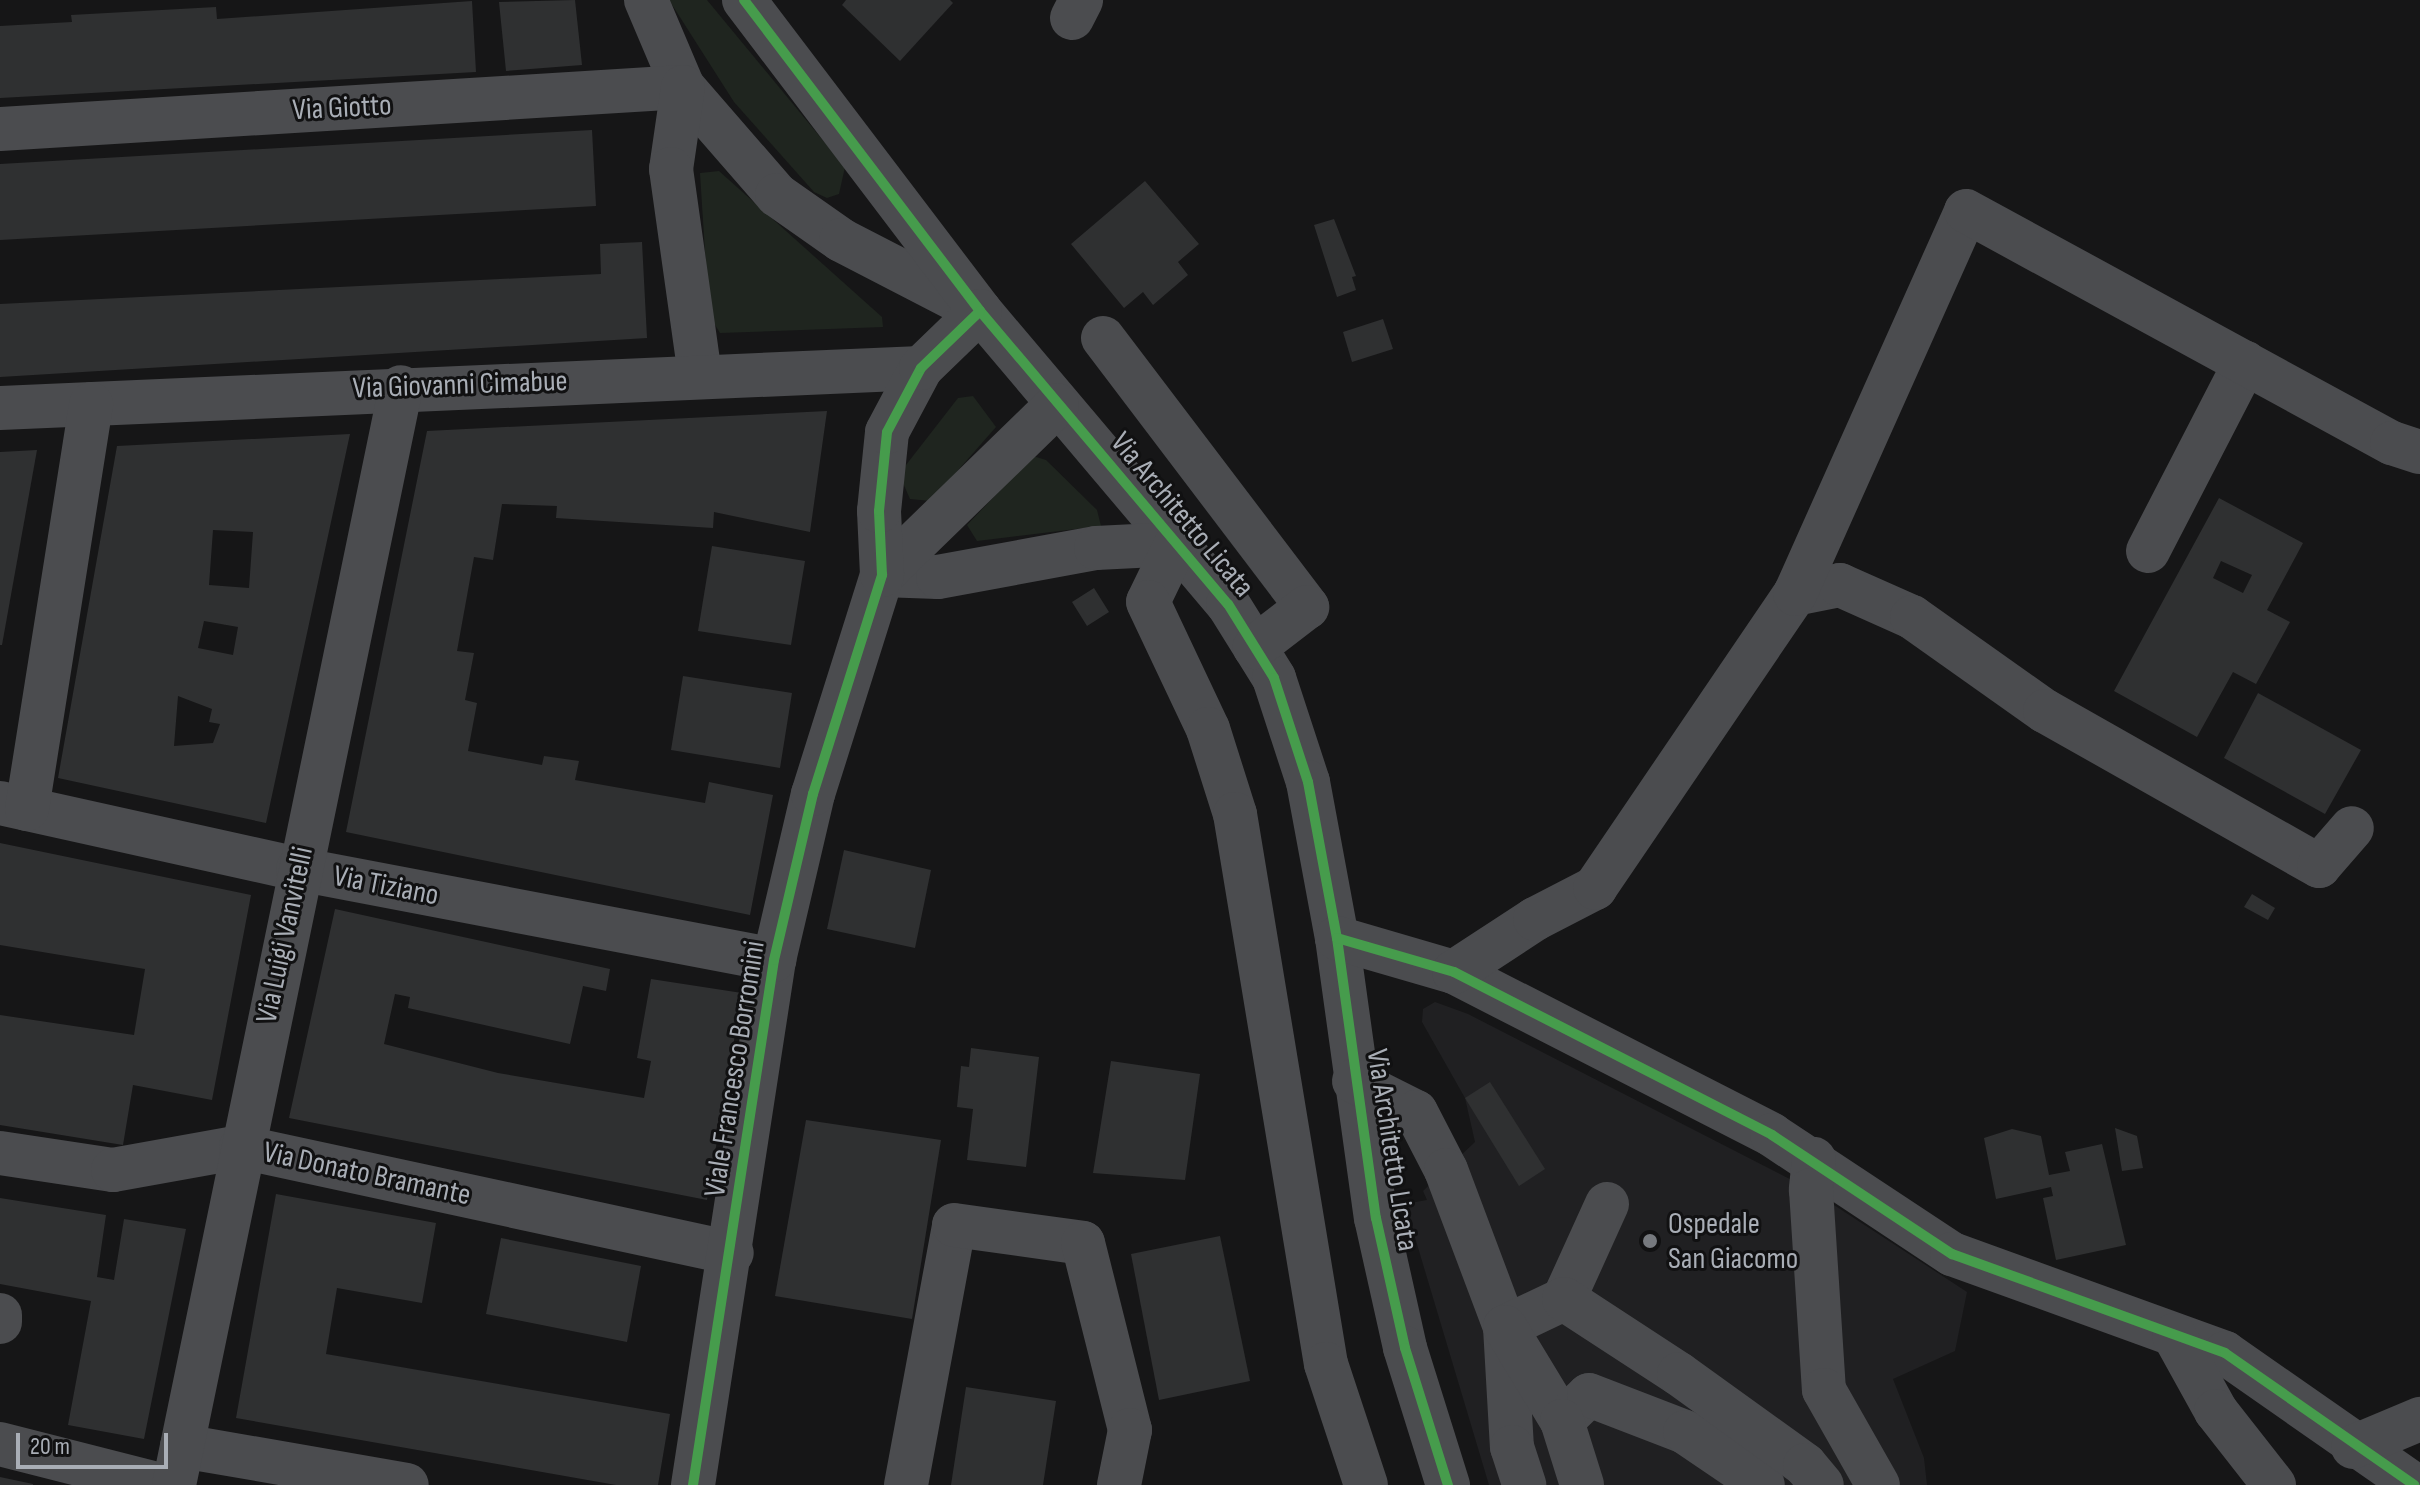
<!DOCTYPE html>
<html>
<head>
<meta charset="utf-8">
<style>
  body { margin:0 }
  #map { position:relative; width:2420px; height:1485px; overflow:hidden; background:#161617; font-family:"Sofia Sans Condensed",sans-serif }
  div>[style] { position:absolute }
  .built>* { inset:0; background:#202022 }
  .green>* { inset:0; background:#1f251f }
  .building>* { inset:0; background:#2f3031 }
  .minor>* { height:44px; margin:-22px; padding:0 22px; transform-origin:22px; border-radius:22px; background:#4b4c4f }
  .cycleway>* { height:10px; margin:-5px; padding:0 5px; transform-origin:5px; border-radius:5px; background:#469c4c }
  .dots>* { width:22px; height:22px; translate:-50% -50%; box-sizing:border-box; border:4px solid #111112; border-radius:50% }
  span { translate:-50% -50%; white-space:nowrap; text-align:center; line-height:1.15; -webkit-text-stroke:6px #111112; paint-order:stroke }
  .street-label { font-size:30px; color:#a9aeb6 }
  .poi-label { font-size:30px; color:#a9aeb6 }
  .left { translate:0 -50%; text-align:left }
  .scale { position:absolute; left:16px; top:1433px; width:152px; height:36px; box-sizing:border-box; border:4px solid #a9aeb6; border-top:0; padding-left:10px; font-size:24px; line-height:28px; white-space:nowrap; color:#a9aeb6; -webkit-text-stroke:6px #111112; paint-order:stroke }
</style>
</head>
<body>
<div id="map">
  <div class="built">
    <i style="clip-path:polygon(1435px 1002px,1468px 1014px,1811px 1190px,1967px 1292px,1955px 1351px,1893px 1379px,1924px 1458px,1927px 1485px,1489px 1485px,1405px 1204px,1427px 1200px,1423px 1191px,1475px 1142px,1465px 1098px,1422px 1022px,1423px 1009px)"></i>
  </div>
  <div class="green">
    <i style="clip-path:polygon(669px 0,707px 0,845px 167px,839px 194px,827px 198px,814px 192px,734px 102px)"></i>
    <i style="clip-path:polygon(719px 171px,882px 317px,883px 327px,720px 333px,709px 315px,700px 173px)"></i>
    <i style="clip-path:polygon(973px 396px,996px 427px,931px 501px,910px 499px,899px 474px,958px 398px)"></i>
    <i style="clip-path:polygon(1033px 456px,1046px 460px,1097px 510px,1101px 526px,977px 541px,967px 525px)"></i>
  </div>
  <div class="building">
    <i style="clip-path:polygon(575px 0,582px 65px,506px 71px,499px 2px)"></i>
    <i style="clip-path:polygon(846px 0,950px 0,953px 3px,900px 61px,842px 5px)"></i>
    <i style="clip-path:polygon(472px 1px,476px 72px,0 98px,0 26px,72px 22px,71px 15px,216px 7px,217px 19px)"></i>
    <i style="clip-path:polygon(592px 130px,596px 206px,0 240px,0 164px)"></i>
    <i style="clip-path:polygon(1145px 181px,1199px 244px,1178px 262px,1188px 275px,1153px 305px,1143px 292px,1124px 308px,1071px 244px)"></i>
    <i style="clip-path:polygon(1334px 219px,1356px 276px,1352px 277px,1356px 290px,1337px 297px,1314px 225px)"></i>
    <i style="clip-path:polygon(642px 242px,647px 338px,0 377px,0 304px,601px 274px,600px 244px)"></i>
    <i style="clip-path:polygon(1383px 319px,1393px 349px,1352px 362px,1343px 332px)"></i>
    <i style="clip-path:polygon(827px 411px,810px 532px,714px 512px,713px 528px,556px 518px,557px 506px,502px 504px,493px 560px,474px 557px,457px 651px,474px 653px,465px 700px,477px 703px,468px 751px,542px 765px,544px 756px,579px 761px,575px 780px,705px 803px,709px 782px,773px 795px,750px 915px,346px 832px,427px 431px)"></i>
    <i style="clip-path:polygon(evenodd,350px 434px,266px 823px,58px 778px,117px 446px,350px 434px,213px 530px,253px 532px,249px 588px,209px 585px,213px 530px,350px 434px,204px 621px,238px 627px,233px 655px,198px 648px,204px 621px,350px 434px,178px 696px,212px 709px,209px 722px,220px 724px,213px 743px,174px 746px,178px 696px)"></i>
    <i style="clip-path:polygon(37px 450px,2px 645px,0 645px,0 452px)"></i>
    <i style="clip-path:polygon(evenodd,2219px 498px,2303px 543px,2267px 610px,2290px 622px,2256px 684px,2233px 672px,2197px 737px,2114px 691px,2219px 498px,2221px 561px,2252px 575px,2243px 593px,2213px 578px,2221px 561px)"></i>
    <i style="clip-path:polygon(712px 546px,805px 561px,791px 645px,698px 631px)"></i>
    <i style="clip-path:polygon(1094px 588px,1109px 612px,1087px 626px,1072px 602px)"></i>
    <i style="clip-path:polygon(683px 676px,792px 693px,780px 768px,671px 750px)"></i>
    <i style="clip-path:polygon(2258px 693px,2361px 750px,2325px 814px,2224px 758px)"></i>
    <i style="clip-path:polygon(0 843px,251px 895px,212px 1100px,133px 1085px,123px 1145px,0 1125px,0 1015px,134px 1035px,145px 969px,0 945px)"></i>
    <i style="clip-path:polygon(844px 850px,931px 870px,915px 948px,827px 929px)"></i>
    <i style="clip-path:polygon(2252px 894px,2275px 908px,2268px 920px,2244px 907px)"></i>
    <i style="clip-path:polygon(335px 909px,610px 969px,606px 991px,583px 986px,570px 1044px,408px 1008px,410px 997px,395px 994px,384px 1044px,498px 1073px,644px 1098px,651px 1061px,637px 1058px,651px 979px,742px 993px,707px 1200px,289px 1118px)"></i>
    <i style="clip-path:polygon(971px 1048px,1039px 1057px,1026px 1167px,967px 1160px,973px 1109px,957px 1107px,961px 1066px,969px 1067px)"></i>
    <i style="clip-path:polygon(1111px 1061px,1200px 1074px,1185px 1180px,1093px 1173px)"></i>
    <i style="clip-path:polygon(1490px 1082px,1545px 1169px,1519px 1186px,1465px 1098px)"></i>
    <i style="clip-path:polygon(806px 1120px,941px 1140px,912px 1319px,775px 1296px)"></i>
    <i style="clip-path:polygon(2115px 1128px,2137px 1136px,2143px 1168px,2122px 1171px)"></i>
    <i style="clip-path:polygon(2012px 1129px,2041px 1136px,2049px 1175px,2070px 1171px,2065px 1152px,2102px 1144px,2126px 1245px,2056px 1260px,2043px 1198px,2053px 1196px,2051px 1187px,1996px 1199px,1984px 1138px)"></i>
    <i style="clip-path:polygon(276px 1194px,436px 1223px,422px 1303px,337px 1288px,326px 1354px,670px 1414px,658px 1485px,616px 1485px,236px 1418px)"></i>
    <i style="clip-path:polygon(0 1198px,106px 1215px,97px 1277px,114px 1280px,124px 1219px,186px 1229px,144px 1439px,68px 1425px,91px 1301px,0 1284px)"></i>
    <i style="clip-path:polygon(1220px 1236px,1250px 1381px,1159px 1400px,1131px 1254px)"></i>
    <i style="clip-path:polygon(501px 1238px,641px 1266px,627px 1342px,486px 1314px)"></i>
    <i style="clip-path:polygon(966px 1387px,1056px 1401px,1043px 1485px,951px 1485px)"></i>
    <i style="clip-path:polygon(0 1477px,33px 1484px,33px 1485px,0 1485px)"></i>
  </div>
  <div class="minor">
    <i style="left:646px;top:0;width:95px;rotate:67deg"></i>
    <i style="left:683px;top:87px;width:143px;rotate:49deg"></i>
    <i style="left:777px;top:195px;width:78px;rotate:35.1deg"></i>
    <i style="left:841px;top:240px;width:142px;rotate:27.3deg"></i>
    <i style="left:744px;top:0;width:390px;rotate:52.8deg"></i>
    <i style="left:980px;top:311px;width:384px;rotate:49.8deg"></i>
    <i style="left:1228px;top:604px;width:87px;rotate:58.1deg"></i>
    <i style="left:1274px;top:678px;width:109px;rotate:71.9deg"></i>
    <i style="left:1308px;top:782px;width:159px;rotate:79.5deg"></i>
    <i style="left:1337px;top:938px;width:283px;rotate:82.1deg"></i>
    <i style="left:1376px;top:1218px;width:133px;rotate:77.4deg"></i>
    <i style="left:1405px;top:1348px;width:144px;rotate:72.6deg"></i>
    <i style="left:1072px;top:18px;width:20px;rotate:-63deg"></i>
    <i style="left:0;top:129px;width:684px;rotate:-3.52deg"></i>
    <i style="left:683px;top:87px;width:83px;rotate:98.3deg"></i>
    <i style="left:671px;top:169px;width:208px;rotate:82deg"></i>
    <i style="left:1103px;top:338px;width:338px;rotate:52.8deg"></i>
    <i style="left:1307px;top:607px;width:66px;rotate:142.4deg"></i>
    <i style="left:0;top:408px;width:922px;rotate:-2.49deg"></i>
    <i style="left:2148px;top:551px;width:212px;rotate:-62.7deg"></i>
    <i style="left:882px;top:575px;width:56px;rotate:2deg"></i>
    <i style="left:938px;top:577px;width:161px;rotate:-10.4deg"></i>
    <i style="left:1096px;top:548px;width:80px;rotate:-2.9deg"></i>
    <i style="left:1176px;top:544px;width:64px;rotate:115.8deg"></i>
    <i style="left:1148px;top:602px;width:140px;rotate:64.7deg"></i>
    <i style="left:1208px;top:729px;width:89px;rotate:72.4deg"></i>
    <i style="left:1235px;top:814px;width:557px;rotate:80.61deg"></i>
    <i style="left:1326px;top:1364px;width:127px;rotate:71.7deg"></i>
    <i style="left:882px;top:575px;width:244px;rotate:-44.2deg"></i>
    <i style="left:1795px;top:594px;width:46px;rotate:-11.3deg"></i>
    <i style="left:1840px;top:585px;width:79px;rotate:24deg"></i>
    <i style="left:1912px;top:617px;width:163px;rotate:35.3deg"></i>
    <i style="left:2045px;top:711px;width:315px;rotate:29.5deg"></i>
    <i style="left:2319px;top:866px;width:50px;rotate:-49deg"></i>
    <i style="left:0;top:803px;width:305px;rotate:12.5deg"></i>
    <i style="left:298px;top:869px;width:485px;rotate:10.8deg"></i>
    <i style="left:27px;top:809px;width:410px;rotate:-81deg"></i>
    <i style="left:1337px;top:938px;width:122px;rotate:16.2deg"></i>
    <i style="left:1454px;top:972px;width:357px;rotate:27.1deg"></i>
    <i style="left:1772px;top:1135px;width:216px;rotate:33.5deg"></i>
    <i style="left:1952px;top:1254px;width:290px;rotate:19.9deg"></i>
    <i style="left:2225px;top:1353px;width:231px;rotate:34.9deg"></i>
    <i style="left:1454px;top:972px;width:97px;rotate:-33.2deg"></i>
    <i style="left:1535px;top:919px;width:68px;rotate:-27.3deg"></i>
    <i style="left:1595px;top:888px;width:356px;rotate:-55.8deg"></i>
    <i style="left:1795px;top:594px;width:419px;rotate:-65.9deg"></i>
    <i style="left:1966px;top:211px;width:485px;rotate:28.6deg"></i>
    <i style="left:2392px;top:443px;width:29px;rotate:18deg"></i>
    <i style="left:1354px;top:1081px;width:69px;rotate:26.6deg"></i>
    <i style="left:1416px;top:1112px;width:65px;rotate:62.7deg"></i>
    <i style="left:1446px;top:1170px;width:168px;rotate:69.4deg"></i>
    <i style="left:1505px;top:1327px;width:120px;rotate:86.7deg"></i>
    <i style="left:1512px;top:1447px;width:40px;rotate:72deg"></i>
    <i style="left:0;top:1153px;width:114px;rotate:8.6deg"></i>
    <i style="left:113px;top:1170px;width:130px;rotate:-10.2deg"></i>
    <i style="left:241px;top:1147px;width:502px;rotate:12.18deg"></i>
    <i style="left:1814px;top:1159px;width:31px;rotate:96deg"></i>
    <i style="left:1811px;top:1190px;width:200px;rotate:86.3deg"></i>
    <i style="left:1824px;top:1390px;width:109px;rotate:60.4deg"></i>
    <i style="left:1607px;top:1204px;width:104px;rotate:114.4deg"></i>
    <i style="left:1564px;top:1299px;width:65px;rotate:154.6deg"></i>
    <i style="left:1505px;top:1327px;width:110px;rotate:58.8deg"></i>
    <i style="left:1562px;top:1421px;width:37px;rotate:-44deg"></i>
    <i style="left:1589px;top:1395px;width:103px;rotate:21.1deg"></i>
    <i style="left:1685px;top:1432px;width:94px;rotate:34.2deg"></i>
    <i style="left:1564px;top:1299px;width:137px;rotate:33.1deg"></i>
    <i style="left:1679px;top:1374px;width:155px;rotate:35.8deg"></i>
    <i style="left:1805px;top:1465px;width:26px;rotate:50deg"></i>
    <i style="left:0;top:1315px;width:7px;rotate:90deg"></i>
    <i style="left:2174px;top:1335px;width:87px;rotate:61.1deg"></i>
    <i style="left:2216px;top:1411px;width:94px;rotate:51.9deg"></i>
    <i style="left:1562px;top:1421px;width:67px;rotate:72.6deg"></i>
    <i style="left:0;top:1444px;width:166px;rotate:14.3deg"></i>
    <i style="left:182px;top:1446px;width:228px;rotate:9.8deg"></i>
    <i style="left:2353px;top:1447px;width:73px;rotate:-22.7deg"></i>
    <i style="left:174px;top:1485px;width:1121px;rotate:-78.32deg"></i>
    <i style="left:693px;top:1485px;width:531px;rotate:-81.23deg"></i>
    <i style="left:774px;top:960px;width:171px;rotate:-76.8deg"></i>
    <i style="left:813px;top:794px;width:230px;rotate:-72.5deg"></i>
    <i style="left:882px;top:575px;width:64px;rotate:-92.7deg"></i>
    <i style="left:879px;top:511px;width:79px;rotate:-84.2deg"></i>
    <i style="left:887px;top:432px;width:72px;rotate:-62deg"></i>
    <i style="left:921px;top:368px;width:82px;rotate:-44deg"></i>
    <i style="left:906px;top:1485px;width:264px;rotate:-79.5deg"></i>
    <i style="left:954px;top:1225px;width:130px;rotate:7.9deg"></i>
    <i style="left:1083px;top:1243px;width:193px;rotate:75.9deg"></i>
    <i style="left:1130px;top:1430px;width:56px;rotate:101.3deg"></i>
  </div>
  <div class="cycleway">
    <i style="left:744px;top:0;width:390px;rotate:52.8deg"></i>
    <i style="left:980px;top:311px;width:384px;rotate:49.8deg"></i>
    <i style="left:1228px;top:604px;width:87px;rotate:58.1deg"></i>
    <i style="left:1274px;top:678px;width:109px;rotate:71.9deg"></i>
    <i style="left:1308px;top:782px;width:159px;rotate:79.5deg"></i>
    <i style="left:1337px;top:938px;width:283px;rotate:82.1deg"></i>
    <i style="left:1376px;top:1218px;width:133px;rotate:77.4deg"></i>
    <i style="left:1405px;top:1348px;width:144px;rotate:72.6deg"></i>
    <i style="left:1337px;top:938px;width:122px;rotate:16.2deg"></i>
    <i style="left:1454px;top:972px;width:357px;rotate:27.1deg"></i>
    <i style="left:1772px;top:1135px;width:216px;rotate:33.5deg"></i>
    <i style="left:1952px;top:1254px;width:290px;rotate:19.9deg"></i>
    <i style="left:2225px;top:1353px;width:231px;rotate:34.9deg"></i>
    <i style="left:693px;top:1485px;width:531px;rotate:-81.23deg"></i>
    <i style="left:774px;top:960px;width:171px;rotate:-76.8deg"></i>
    <i style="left:813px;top:794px;width:230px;rotate:-72.5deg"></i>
    <i style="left:882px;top:575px;width:64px;rotate:-92.7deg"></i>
    <i style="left:879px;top:511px;width:79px;rotate:-84.2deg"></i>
    <i style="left:887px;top:432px;width:72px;rotate:-62deg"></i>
    <i style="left:921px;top:368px;width:82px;rotate:-44deg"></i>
  </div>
  <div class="dots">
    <i style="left:1650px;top:1241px;background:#76797e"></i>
  </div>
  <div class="street-label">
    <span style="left:342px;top:108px;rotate:-3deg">Via Giotto</span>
    <span style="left:460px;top:385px;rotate:-2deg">Via Giovanni Cimabue</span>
    <span style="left:1182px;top:515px;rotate:50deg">Via Architetto Licata</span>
    <span style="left:386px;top:886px;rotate:11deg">Via Tiziano</span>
    <span style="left:285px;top:935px;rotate:-78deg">Via Luigi Vanvitelli</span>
    <span style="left:735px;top:1069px;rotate:-81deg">Viale Francesco Borromini</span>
    <span style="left:1392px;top:1150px;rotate:81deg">Via Architetto Licata</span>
    <span style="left:367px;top:1174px;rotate:12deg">Via Donato Bramante</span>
  </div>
  <div class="poi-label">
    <span class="left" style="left:1668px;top:1241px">Ospedale<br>San Giacomo</span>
  </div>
  <div class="scale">20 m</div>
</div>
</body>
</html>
